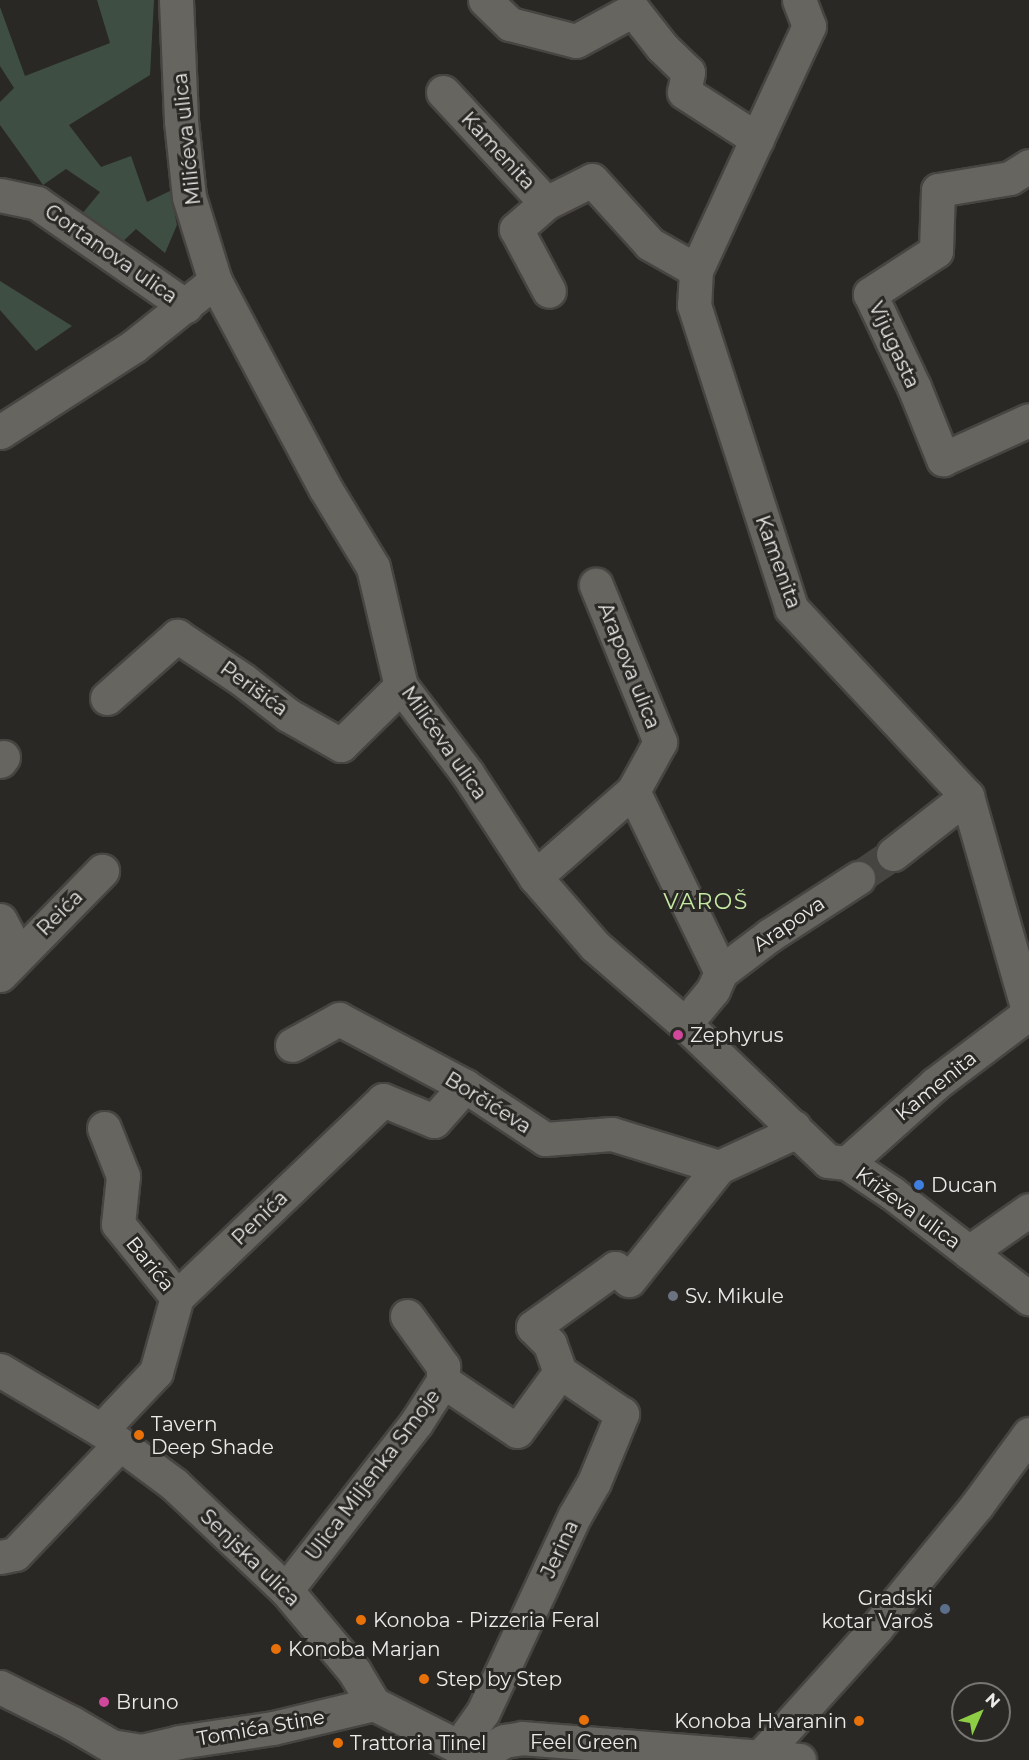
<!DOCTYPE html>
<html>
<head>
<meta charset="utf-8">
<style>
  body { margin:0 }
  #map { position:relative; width:1029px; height:1760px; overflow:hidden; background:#2a2825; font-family:Montserrat,sans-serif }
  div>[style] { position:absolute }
  .green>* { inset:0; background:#3f4e42 }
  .minor-tunnel>* { height:33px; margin-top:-16.5px; transform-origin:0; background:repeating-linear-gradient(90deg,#474542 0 33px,transparent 0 49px) }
  .roads { filter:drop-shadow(2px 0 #474542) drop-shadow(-2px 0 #474542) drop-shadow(0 2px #474542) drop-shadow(0 -2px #474542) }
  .minor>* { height:33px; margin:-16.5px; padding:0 16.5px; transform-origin:16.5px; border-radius:16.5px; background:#676560 }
  .dots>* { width:16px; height:16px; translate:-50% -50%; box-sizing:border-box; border:3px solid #2a2825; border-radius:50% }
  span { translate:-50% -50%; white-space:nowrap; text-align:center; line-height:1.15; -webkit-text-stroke:6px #2a2825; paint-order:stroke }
  .street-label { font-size:20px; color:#ebeae8 }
  .poi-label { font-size:20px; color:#ebeae8 }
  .left { translate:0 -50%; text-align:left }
  .right { translate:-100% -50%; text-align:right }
  .quarter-label { font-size:22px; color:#c4eaa4; letter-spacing:1.5px }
  .north { position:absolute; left:951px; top:1682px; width:60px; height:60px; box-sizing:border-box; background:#2a2825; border:2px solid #777673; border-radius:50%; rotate:45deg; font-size:16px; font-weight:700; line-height:24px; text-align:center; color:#ebeae8 }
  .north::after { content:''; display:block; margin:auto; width:21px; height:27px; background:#8dce44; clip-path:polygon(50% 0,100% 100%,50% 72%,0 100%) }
</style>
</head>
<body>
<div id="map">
  <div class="green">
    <i style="clip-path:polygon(97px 0,154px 0,150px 75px,69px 125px,101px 167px,131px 156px,147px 202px,170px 191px,177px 225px,165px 253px,136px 229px,117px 247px,77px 220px,100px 192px,66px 169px,43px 185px,0 125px,0 102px,14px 88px,0 66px,0 7px,25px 76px,110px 43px)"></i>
    <i style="clip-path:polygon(0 281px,72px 326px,36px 351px,0 310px)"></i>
  </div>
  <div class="minor-tunnel">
    <i style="left:858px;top:878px;width:42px;rotate:-34.4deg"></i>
  </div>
  <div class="roads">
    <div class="minor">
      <i style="left:176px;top:0;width:121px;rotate:87.6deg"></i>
      <i style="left:181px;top:121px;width:76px;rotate:84deg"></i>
      <i style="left:189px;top:197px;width:88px;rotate:72.8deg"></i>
      <i style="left:215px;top:281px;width:234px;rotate:62deg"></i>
      <i style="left:325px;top:488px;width:92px;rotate:58.7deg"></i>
      <i style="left:373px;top:567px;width:122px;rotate:76.8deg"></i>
      <i style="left:401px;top:686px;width:109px;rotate:52.8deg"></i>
      <i style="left:467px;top:773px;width:124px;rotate:56.8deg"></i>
      <i style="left:535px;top:877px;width:91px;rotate:49deg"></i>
      <i style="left:595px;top:946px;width:119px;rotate:40.9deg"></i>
      <i style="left:685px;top:1024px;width:198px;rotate:43.8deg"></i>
      <i style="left:828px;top:1161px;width:19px;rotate:6deg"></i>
      <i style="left:847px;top:1163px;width:54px;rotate:33.7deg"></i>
      <i style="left:892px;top:1193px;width:173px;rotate:37.5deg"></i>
      <i style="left:485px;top:0;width:35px;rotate:44deg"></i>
      <i style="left:510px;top:24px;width:68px;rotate:14.4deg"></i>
      <i style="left:576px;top:41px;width:65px;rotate:-28.5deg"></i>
      <i style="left:633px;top:10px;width:47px;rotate:51.9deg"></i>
      <i style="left:662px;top:47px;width:36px;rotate:44deg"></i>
      <i style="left:688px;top:72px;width:20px;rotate:101deg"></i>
      <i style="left:684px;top:92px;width:87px;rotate:32.8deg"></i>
      <i style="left:799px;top:0;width:28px;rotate:69deg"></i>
      <i style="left:809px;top:26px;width:269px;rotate:114.8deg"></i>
      <i style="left:696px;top:270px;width:35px;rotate:93deg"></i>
      <i style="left:694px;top:305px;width:318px;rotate:72.2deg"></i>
      <i style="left:791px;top:608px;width:258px;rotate:46.9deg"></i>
      <i style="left:967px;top:796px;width:226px;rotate:74.1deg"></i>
      <i style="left:443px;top:92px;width:151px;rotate:47.1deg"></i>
      <i style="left:546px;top:203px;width:51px;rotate:-26.6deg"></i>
      <i style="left:592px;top:180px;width:86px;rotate:47.8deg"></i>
      <i style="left:650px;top:244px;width:53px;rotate:29.5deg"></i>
      <i style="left:1029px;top:166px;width:22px;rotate:148deg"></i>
      <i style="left:1010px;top:178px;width:73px;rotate:170.5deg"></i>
      <i style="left:938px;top:190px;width:61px;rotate:91.9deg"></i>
      <i style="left:936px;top:251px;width:79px;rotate:146.9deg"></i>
      <i style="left:870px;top:294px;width:103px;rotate:64.7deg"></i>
      <i style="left:914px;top:387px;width:78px;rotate:68.1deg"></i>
      <i style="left:943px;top:459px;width:94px;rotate:-24.4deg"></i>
      <i style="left:0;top:195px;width:38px;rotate:12deg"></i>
      <i style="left:37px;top:203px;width:181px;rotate:34.7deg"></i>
      <i style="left:546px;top:203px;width:40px;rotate:139deg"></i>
      <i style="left:516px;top:229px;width:70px;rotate:62deg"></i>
      <i style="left:0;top:432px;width:159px;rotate:-32.7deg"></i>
      <i style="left:134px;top:346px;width:104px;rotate:-38.7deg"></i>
      <i style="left:107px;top:698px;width:94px;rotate:-41.5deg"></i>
      <i style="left:177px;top:636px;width:79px;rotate:33.7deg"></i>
      <i style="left:243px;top:680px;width:57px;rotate:37.9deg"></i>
      <i style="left:288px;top:715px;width:61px;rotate:29.5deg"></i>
      <i style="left:341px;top:745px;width:84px;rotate:-44.5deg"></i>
      <i style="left:0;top:761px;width:5px;rotate:-53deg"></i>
      <i style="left:633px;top:791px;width:201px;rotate:64.1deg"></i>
      <i style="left:721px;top:972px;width:20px;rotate:114deg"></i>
      <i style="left:713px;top:990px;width:44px;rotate:129.5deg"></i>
      <i style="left:893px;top:854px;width:94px;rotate:-38.1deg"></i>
      <i style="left:535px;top:877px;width:130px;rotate:-41.3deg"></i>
      <i style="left:633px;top:791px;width:56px;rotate:-61.1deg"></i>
      <i style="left:660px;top:742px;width:170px;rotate:-112.2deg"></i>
      <i style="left:0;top:920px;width:40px;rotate:62deg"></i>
      <i style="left:721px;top:972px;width:61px;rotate:-37.1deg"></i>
      <i style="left:770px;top:935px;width:105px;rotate:-32.9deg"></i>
      <i style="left:0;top:975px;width:146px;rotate:-45.6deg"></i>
      <i style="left:292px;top:1045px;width:54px;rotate:-29deg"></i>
      <i style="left:339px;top:1019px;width:143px;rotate:28deg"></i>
      <i style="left:465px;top:1086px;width:96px;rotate:33.5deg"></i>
      <i style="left:545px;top:1139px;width:67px;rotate:-4.3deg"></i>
      <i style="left:612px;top:1134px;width:112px;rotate:17.1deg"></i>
      <i style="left:719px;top:1167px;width:74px;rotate:-24.8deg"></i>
      <i style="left:786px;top:1136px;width:12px;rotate:-48deg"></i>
      <i style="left:104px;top:1128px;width:52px;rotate:68.4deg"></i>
      <i style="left:123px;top:1176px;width:48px;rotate:95.9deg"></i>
      <i style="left:118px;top:1224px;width:94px;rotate:51.1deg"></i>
      <i style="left:847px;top:1163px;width:118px;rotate:-41.9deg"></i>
      <i style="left:935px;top:1084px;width:118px;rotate:-37.1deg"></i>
      <i style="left:969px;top:1252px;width:73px;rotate:-35deg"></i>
      <i style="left:407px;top:1316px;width:62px;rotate:54.2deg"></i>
      <i style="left:443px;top:1366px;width:15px;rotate:90deg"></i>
      <i style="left:0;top:1370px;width:117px;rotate:30.7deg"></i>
      <i style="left:101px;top:1430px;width:92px;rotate:36.6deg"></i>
      <i style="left:175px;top:1485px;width:153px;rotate:43.4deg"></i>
      <i style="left:286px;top:1590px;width:106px;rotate:50deg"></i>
      <i style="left:354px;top:1671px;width:39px;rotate:59deg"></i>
      <i style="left:374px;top:1704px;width:122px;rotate:26.8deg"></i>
      <i style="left:101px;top:1430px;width:80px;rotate:-46.5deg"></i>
      <i style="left:156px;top:1372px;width:78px;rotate:-74.4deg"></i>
      <i style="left:177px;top:1297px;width:285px;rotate:-43.7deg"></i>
      <i style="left:383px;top:1100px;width:55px;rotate:22.4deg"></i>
      <i style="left:434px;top:1121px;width:47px;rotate:-48.5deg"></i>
      <i style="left:0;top:1557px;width:15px;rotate:-11deg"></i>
      <i style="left:15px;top:1554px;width:152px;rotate:-46.3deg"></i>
      <i style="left:286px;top:1590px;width:212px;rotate:-52.1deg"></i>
      <i style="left:416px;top:1423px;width:50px;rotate:-57.3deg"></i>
      <i style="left:443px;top:1381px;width:89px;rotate:34deg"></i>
      <i style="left:517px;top:1431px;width:73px;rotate:-53.9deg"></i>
      <i style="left:560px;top:1372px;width:30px;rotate:-110deg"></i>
      <i style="left:550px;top:1344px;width:24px;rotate:-135deg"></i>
      <i style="left:533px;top:1327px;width:101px;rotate:-35.7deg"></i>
      <i style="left:615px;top:1268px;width:18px;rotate:41deg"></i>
      <i style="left:629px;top:1280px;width:144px;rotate:-51.5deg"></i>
      <i style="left:0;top:1687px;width:80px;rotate:26.6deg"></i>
      <i style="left:72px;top:1723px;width:45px;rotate:30.5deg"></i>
      <i style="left:111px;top:1746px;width:30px;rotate:9deg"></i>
      <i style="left:141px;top:1751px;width:39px;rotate:-13deg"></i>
      <i style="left:179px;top:1742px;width:95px;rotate:-8.5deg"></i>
      <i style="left:273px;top:1728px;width:104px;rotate:-13.4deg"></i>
      <i style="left:458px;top:1747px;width:43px;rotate:-54.5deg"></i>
      <i style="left:483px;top:1712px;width:217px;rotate:-65deg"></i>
      <i style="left:575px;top:1515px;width:38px;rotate:-60deg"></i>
      <i style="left:594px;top:1482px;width:74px;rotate:-67.6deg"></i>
      <i style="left:622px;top:1414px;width:75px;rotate:-145.9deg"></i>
      <i style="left:760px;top:1757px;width:173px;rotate:-48deg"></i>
      <i style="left:876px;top:1628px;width:159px;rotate:-50.6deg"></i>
      <i style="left:977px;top:1505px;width:88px;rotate:-53.8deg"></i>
      <i style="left:482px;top:1760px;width:12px;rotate:-55deg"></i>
      <i style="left:489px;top:1750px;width:17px;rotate:-31deg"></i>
      <i style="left:504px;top:1741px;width:18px;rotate:-9deg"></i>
      <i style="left:522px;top:1738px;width:278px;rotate:4.5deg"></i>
    </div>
  </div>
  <div class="dots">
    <i style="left:678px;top:1035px;background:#d1479c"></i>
    <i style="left:919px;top:1185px;background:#3f7fe0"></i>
    <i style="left:673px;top:1296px;background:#6b7280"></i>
    <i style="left:139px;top:1435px;background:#e8710a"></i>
    <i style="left:945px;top:1609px;background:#5c6f8a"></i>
    <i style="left:361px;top:1620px;background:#e8710a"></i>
    <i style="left:276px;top:1649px;background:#e8710a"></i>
    <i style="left:424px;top:1679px;background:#e8710a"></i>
    <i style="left:104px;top:1702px;background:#d1479c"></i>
    <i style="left:584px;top:1720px;background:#e8710a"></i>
    <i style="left:859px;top:1721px;background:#e8710a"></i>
    <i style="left:338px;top:1743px;background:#e8710a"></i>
  </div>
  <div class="street-label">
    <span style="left:187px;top:139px;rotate:-96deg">Milićeva ulica</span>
    <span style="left:498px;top:151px;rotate:47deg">Kamenita</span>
    <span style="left:111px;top:254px;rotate:35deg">Gortanova ulica</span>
    <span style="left:894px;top:345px;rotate:65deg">Vijugasta</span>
    <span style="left:778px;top:562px;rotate:70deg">Kamenita</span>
    <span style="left:629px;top:666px;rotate:68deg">Arapova ulica</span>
    <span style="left:254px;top:689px;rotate:36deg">Perišića</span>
    <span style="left:444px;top:743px;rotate:55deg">Milićeva ulica</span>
    <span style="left:60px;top:913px;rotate:-45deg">Reića</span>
    <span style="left:789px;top:924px;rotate:-34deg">Arapova</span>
    <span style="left:936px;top:1086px;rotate:-39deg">Kamenita</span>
    <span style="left:488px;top:1103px;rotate:32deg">Borčićeva</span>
    <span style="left:908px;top:1208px;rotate:36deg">Križeva ulica</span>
    <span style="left:260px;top:1218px;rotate:-44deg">Penića</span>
    <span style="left:150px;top:1264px;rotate:51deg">Barića</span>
    <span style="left:373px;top:1475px;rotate:-53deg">Ulica Miljenka Smoje</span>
    <span style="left:560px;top:1549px;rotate:-65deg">Jerina</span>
    <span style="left:250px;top:1558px;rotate:44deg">Senjska ulica</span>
    <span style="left:261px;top:1728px;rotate:-10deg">Tomića Stine</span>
  </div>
  <div class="poi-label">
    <span class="left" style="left:690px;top:1035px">Zephyrus</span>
    <span class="left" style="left:931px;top:1185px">Ducan</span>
    <span class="left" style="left:685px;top:1296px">Sv. Mikule</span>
    <span class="left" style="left:151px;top:1436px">Tavern<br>Deep Shade</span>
    <span class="right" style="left:933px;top:1610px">Gradski<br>kotar Varoš</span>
    <span class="left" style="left:373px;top:1620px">Konoba - Pizzeria Feral</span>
    <span class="left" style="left:288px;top:1649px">Konoba Marjan</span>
    <span class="left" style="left:436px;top:1679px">Step by Step</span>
    <span class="left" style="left:116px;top:1702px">Bruno</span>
    <span class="right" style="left:847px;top:1721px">Konoba Hvaranin</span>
    <span style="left:584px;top:1742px">Feel Green</span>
    <span class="left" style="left:350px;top:1743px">Trattoria Tinel</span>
  </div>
  <div class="quarter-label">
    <span style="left:706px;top:902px">VAROŠ</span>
  </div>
  <div class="north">N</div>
</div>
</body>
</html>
